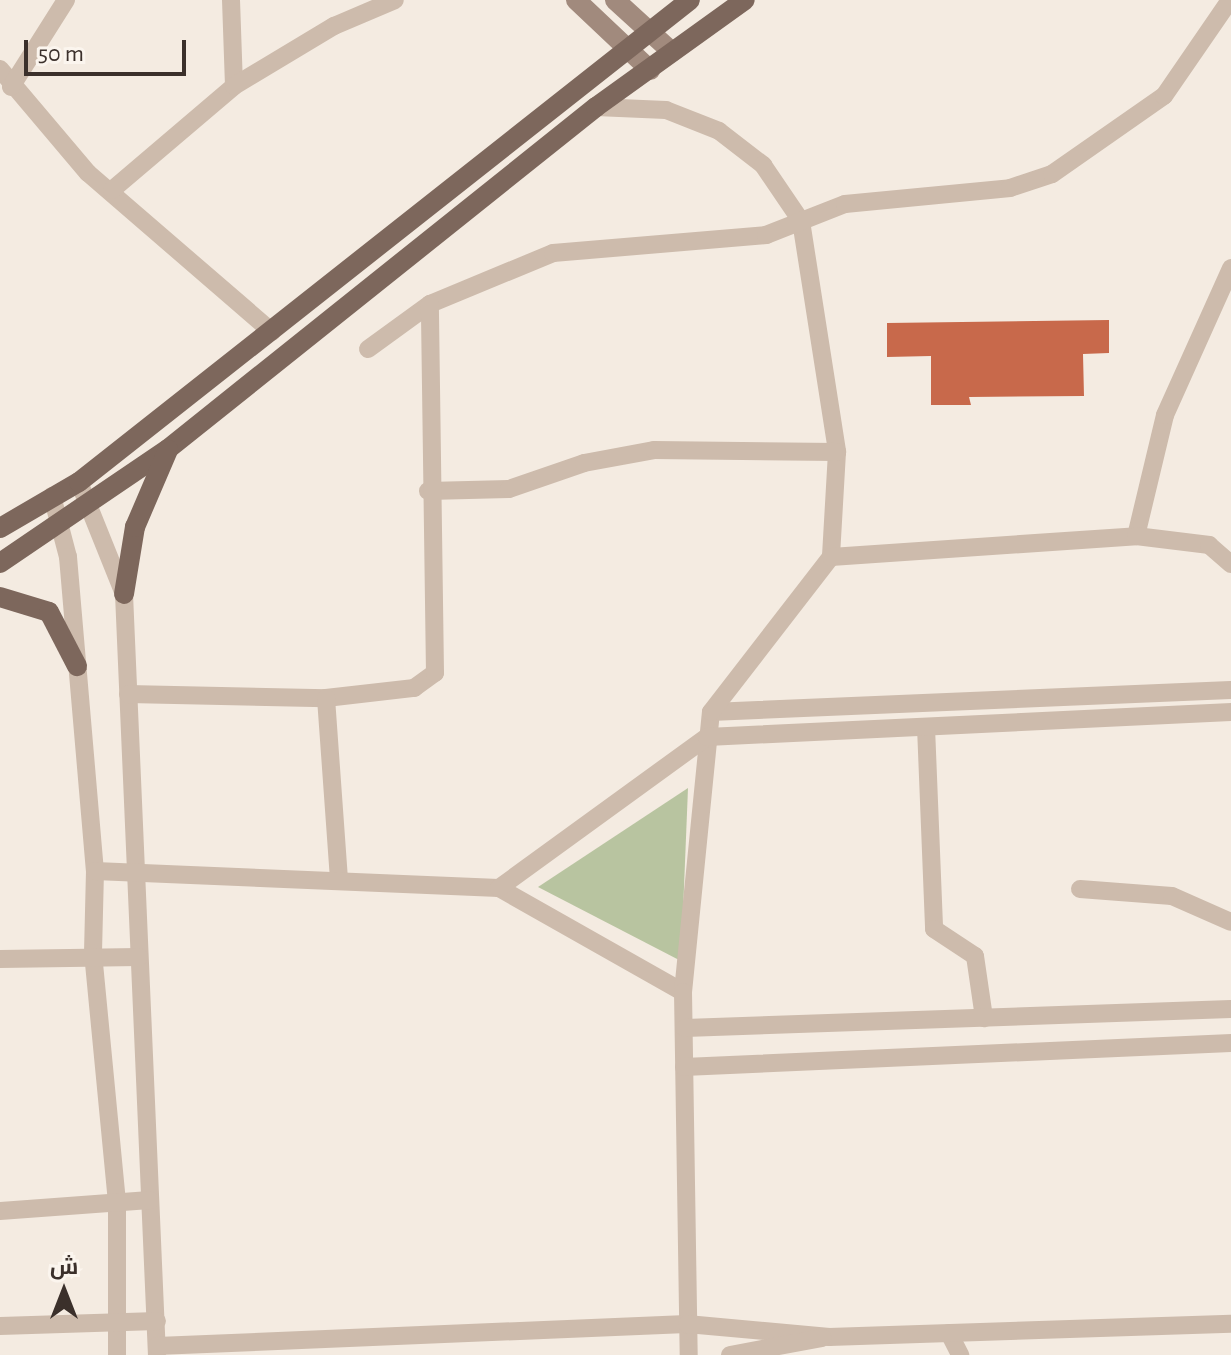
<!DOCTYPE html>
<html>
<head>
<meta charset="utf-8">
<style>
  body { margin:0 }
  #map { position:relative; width:1231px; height:1355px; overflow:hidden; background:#f4ebe1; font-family:"Alegreya Sans",Cairo,sans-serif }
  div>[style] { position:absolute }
  .green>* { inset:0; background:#b8c4a0 }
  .building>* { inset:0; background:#c8694b }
  .street>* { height:18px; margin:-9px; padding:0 9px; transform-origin:9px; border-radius:9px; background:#cdbbac }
  .secondary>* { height:20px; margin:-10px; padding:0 10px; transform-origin:10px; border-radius:10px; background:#a18a7d }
  .primary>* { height:20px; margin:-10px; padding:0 10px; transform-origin:10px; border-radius:10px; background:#7d675c }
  span { translate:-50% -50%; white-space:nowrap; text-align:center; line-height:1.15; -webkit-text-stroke:6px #fbf5ee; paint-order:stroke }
  .north { position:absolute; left:24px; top:1251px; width:80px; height:80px; -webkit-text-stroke:6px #fbf5ee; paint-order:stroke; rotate:0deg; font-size:22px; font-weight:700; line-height:32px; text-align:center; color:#3b302b }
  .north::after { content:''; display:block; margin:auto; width:28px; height:36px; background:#3b302b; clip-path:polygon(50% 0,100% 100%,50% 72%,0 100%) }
  .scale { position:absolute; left:24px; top:40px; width:162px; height:36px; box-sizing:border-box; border:4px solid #3b302b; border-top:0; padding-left:10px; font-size:24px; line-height:28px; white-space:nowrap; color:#3b302b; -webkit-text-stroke:6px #fbf5ee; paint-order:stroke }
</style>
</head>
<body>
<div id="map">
  <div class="green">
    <i style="clip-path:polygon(688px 788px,681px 961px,538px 887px)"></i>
  </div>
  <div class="building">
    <i style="clip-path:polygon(1109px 320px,1109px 353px,1083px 354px,1084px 396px,969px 397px,971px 405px,931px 405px,931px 356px,887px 357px,887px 323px)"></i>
  </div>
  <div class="street">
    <i style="left:231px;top:0;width:86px;rotate:88deg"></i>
    <i style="left:0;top:69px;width:136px;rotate:49.8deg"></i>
    <i style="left:88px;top:173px;width:243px;rotate:40.8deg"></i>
    <i style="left:11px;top:87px;width:103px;rotate:-57.7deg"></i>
    <i style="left:596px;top:107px;width:70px;rotate:2.5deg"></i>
    <i style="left:666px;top:110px;width:57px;rotate:21.6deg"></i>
    <i style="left:719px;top:131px;width:56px;rotate:37.7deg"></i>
    <i style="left:763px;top:165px;width:68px;rotate:55.8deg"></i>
    <i style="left:801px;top:221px;width:234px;rotate:81.1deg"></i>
    <i style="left:837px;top:452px;width:105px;rotate:93.3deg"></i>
    <i style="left:112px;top:190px;width:160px;rotate:-40.4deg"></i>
    <i style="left:234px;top:86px;width:117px;rotate:-31deg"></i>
    <i style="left:334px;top:26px;width:66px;rotate:-23.1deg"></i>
    <i style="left:368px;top:349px;width:77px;rotate:-36deg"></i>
    <i style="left:430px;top:304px;width:133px;rotate:-22.5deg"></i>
    <i style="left:553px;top:253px;width:214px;rotate:-4.8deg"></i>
    <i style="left:766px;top:235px;width:85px;rotate:-21.4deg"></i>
    <i style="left:845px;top:204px;width:166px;rotate:-5.5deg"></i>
    <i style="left:1010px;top:188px;width:44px;rotate:-18.4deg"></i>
    <i style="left:1052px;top:174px;width:136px;rotate:-34.9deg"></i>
    <i style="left:1164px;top:96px;width:116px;rotate:-55.5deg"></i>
    <i style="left:79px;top:482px;width:121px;rotate:68.1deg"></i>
    <i style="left:124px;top:594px;width:762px;rotate:87.52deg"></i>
    <i style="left:428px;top:491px;width:81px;rotate:-1.4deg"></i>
    <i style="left:509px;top:489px;width:79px;rotate:-19.1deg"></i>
    <i style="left:584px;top:463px;width:71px;rotate:-10.5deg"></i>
    <i style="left:654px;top:450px;width:183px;rotate:0.6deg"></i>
    <i style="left:52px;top:496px;width:63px;rotate:75.3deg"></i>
    <i style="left:68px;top:557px;width:315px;rotate:85.1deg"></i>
    <i style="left:95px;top:871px;width:82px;rotate:91.4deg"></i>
    <i style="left:93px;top:953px;width:250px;rotate:84.5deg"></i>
    <i style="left:117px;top:1202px;width:153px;rotate:90deg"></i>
    <i style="left:1136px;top:536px;width:124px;rotate:-76.5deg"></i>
    <i style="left:1165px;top:415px;width:161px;rotate:-65.8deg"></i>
    <i style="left:128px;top:694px;width:198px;rotate:1.2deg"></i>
    <i style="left:326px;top:698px;width:89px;rotate:-6.5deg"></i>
    <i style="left:414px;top:688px;width:26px;rotate:-36deg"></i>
    <i style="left:435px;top:673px;width:369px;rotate:-90.8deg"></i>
    <i style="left:326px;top:698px;width:180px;rotate:85.9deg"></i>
    <i style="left:711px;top:712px;width:520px;rotate:-2.42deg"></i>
    <i style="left:926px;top:727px;width:202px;rotate:87.7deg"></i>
    <i style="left:934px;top:929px;width:49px;rotate:33.4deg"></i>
    <i style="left:975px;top:956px;width:63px;rotate:81.7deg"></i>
    <i style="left:95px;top:871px;width:404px;rotate:2.4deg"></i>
    <i style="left:499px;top:888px;width:211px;rotate:29.5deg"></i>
    <i style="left:683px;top:992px;width:281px;rotate:-84.3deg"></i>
    <i style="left:711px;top:712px;width:196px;rotate:-52.3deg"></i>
    <i style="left:831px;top:557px;width:306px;rotate:-3.9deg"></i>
    <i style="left:1136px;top:536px;width:74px;rotate:7deg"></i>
    <i style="left:1209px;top:545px;width:29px;rotate:41deg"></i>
    <i style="left:499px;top:888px;width:257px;rotate:-36deg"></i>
    <i style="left:707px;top:737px;width:525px;rotate:-2.73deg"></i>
    <i style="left:1080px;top:889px;width:92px;rotate:4.4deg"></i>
    <i style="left:1172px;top:896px;width:64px;rotate:23.8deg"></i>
    <i style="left:0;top:959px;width:139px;rotate:-0.8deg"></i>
    <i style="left:683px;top:992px;width:363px;rotate:89.1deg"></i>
    <i style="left:685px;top:1028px;width:546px;rotate:-1.99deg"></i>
    <i style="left:684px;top:1067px;width:548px;rotate:-2.51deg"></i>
    <i style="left:0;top:1211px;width:150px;rotate:-4.2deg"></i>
    <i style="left:0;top:1326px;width:157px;rotate:-1.8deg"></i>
    <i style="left:949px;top:1333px;width:25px;rotate:63deg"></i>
    <i style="left:157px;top:1346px;width:530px;rotate:-2.38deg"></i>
    <i style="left:687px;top:1324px;width:143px;rotate:5.2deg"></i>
    <i style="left:829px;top:1337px;width:402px;rotate:-1.9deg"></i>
    <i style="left:730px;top:1355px;width:94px;rotate:-10.5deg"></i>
  </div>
  <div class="secondary">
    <i style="left:576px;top:0;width:102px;rotate:43.4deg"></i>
    <i style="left:615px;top:0;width:77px;rotate:42.4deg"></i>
  </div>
  <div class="primary">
    <i style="left:0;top:528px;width:91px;rotate:-30.2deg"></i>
    <i style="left:79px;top:482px;width:778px;rotate:-38.27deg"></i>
    <i style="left:0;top:563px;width:203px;rotate:-34.2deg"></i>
    <i style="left:168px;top:449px;width:548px;rotate:-38.63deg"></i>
    <i style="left:596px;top:107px;width:183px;rotate:-35.7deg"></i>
    <i style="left:124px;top:594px;width:68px;rotate:-80.7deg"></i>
    <i style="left:135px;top:527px;width:84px;rotate:-66.8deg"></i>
    <i style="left:0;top:597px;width:51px;rotate:17deg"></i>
    <i style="left:49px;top:612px;width:61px;rotate:62.6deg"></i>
  </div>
  <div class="north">ش</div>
  <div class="scale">50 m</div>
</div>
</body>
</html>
